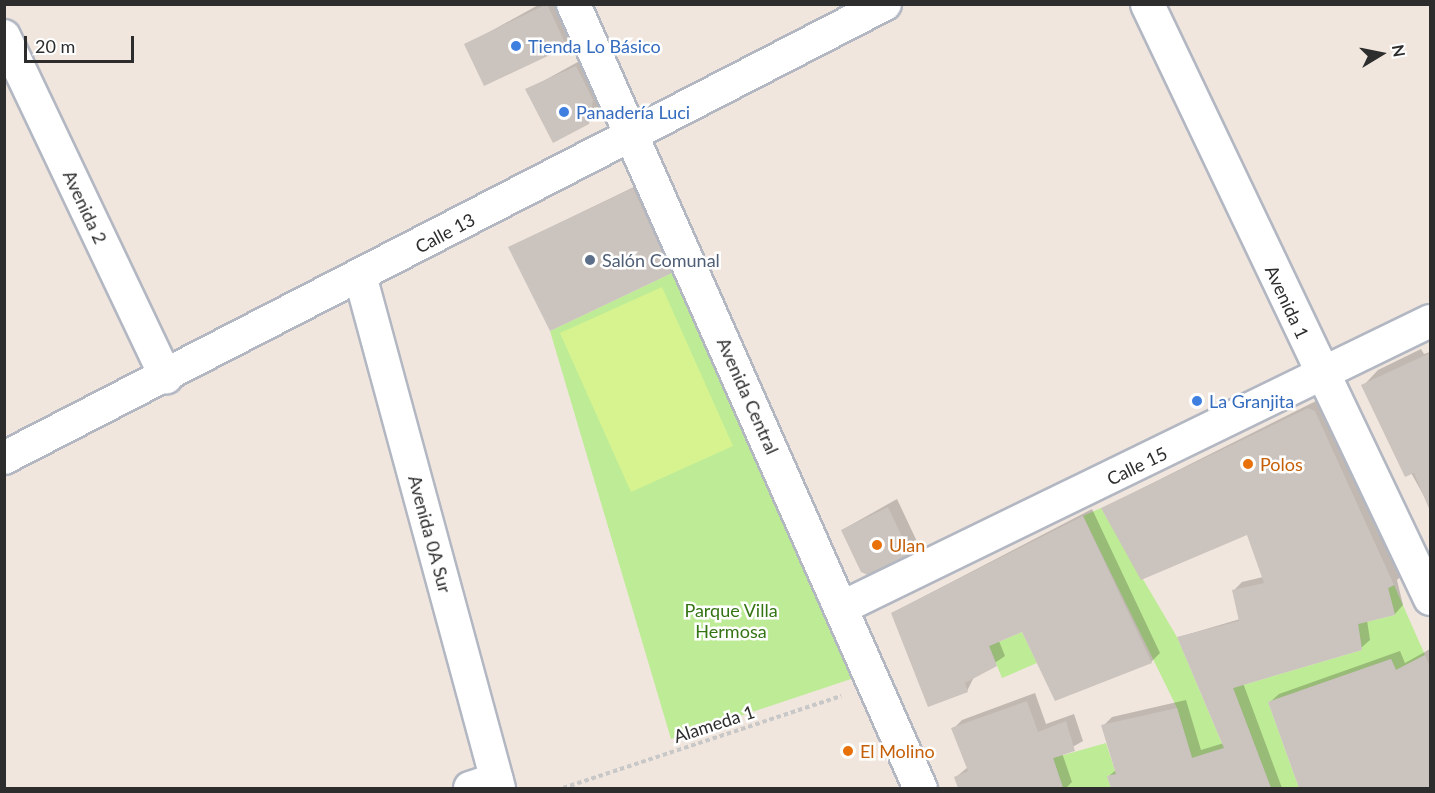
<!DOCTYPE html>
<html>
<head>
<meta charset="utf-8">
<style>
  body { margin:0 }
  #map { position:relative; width:1435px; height:793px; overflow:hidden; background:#f0e6de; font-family:Lato,sans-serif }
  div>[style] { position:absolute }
  .green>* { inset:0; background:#beeb95 }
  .pitch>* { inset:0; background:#d6f390 }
  .shadow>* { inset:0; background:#0003 }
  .building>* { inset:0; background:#cbc3bd }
  .path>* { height:4px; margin-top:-2px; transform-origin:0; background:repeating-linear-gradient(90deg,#c8c8c8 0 4.5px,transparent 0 7.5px) }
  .roads { filter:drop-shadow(2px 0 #b2b7c2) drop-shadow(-2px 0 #b2b7c2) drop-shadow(0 2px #b2b7c2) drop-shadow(0 -2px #b2b7c2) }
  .street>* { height:32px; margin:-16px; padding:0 16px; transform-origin:16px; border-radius:16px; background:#fff }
  .secondary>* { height:33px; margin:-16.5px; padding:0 16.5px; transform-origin:16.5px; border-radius:16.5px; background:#fff }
  .dots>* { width:16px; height:16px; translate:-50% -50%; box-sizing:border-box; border:3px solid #fff; border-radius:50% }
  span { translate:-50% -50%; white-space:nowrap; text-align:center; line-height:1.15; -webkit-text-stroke:5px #fff; paint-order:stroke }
  .shop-label { font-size:18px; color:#366cbe }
  .left { translate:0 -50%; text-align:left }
  .street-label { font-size:18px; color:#2d2d2d }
  .service-label { font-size:18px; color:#4e5e75 }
  .food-label { font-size:18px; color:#c56008 }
  .park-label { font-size:18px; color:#347413 }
  .frame { position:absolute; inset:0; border:6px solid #2d2d2d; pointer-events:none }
  .north { position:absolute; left:1351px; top:24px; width:60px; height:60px; -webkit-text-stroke:4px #fff; paint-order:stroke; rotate:80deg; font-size:16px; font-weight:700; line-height:24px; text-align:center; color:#2d2d2d }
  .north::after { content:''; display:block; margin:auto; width:21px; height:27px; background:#2d2d2d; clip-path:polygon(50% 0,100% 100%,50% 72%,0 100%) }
  .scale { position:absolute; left:24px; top:36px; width:110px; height:27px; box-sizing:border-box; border:3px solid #2d2d2d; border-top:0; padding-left:8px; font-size:18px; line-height:21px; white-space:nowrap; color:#2d2d2d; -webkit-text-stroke:4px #fff; paint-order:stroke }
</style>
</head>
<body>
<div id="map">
  <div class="green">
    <i style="clip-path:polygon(672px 273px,857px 677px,671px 739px,550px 331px)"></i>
    <i style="clip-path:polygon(1101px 508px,1177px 637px,1224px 748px,1192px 758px,1177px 708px,1083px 516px)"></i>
    <i style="clip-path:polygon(1394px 585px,1425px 655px,1396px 670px,1391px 659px,1268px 702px,1299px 788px,1271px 788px,1233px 688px,1362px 650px,1358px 624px,1395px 615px,1388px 588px)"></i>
    <i style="clip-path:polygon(1022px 632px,1037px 663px,1002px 678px,989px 646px)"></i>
    <i style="clip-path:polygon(1106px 743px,1116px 774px,1107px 776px,1111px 788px,1063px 788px,1053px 758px)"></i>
  </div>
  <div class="pitch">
    <i style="clip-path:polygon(662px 287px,733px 446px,631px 492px,560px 333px)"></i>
  </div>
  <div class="shadow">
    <i style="clip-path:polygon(540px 4px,560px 4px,575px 37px,485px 84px,466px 45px)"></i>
    <i style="clip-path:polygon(585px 58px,601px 90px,597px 114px,588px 123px,527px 90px)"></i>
    <i style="clip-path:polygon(638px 185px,675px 267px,671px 272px,510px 247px)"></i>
    <i style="clip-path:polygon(1421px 349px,1424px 354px,1430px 352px,1430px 507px,1363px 386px,1378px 370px)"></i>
    <i style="clip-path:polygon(1318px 400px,1402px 575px,1397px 580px,1403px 605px,1395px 614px,1367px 620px,1370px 640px,1361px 648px,1243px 683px,1282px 788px,1113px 788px,1109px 776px,1116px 770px,1103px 726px,1112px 717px,1186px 700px,1201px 750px,1224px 743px,1179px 637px,1240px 619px,1233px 591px,1242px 582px,1263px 577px,1248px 533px,1103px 508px)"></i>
    <i style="clip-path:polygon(897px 499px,921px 550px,912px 558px,842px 530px)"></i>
    <i style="clip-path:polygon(1092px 509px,1160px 653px,1151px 662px,1023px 630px,999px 641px,1005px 656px,974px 677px,967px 691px,892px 613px)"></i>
    <i style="clip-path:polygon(1430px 649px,1430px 788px,1301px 788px,1270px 702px,1279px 694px,1400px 651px,1405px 663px)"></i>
    <i style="clip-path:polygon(1035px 693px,1046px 724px,1074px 714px,1083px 741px,1062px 753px,1072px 782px,1066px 788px,960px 788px,956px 777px,968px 767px,953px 729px,962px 720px)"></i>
  </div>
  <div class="building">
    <i style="clip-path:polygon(547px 4px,567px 47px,484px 86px,464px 44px)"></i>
    <i style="clip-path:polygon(576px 66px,593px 100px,589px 124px,553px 143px,525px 89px)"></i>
    <i style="clip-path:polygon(633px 188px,672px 273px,550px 331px,508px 247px)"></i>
    <i style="clip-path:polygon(1430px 353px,1430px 511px,1414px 473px,1405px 477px,1361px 385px)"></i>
    <i style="clip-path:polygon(1308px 408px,1315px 411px,1394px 585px,1388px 588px,1395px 615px,1358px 624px,1362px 650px,1233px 688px,1271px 788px,1111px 788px,1107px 776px,1116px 774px,1101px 725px,1177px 708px,1192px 758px,1224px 748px,1177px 637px,1239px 621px,1232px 590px,1264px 583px,1247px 535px,1141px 580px,1101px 508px)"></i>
    <i style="clip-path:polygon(888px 507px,913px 560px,875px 578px,861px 572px,841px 530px)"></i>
    <i style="clip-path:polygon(1083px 516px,1152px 663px,1055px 701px,1022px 632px,989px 646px,997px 666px,965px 683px,968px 692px,928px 707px,891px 613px)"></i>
    <i style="clip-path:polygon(1425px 655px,1430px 667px,1430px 788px,1299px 788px,1268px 702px,1391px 659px,1396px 670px)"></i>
    <i style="clip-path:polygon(1027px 701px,1038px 732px,1066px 721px,1075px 751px,1053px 758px,1063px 788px,958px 788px,954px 777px,968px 771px,951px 728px)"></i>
  </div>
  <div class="path">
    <i style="left:563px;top:788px;width:293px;rotate:-18.3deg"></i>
  </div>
  <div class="roads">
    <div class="street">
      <i style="left:4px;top:36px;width:378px;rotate:64.6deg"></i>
      <i style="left:361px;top:279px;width:527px;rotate:74.83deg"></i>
      <i style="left:4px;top:458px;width:991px;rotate:-27.26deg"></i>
      <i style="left:841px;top:608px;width:655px;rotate:-25.98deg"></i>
      <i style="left:470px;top:788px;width:28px;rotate:-19deg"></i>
    </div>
    <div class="secondary">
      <i style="left:573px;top:4px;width:857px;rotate:66.13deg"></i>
      <i style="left:1147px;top:4px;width:658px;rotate:64.53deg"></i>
    </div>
  </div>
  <div class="dots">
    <i style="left:516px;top:46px;background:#3f7fe0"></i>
    <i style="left:564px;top:112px;background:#3f7fe0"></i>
    <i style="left:590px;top:260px;background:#5c6f8a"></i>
    <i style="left:1197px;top:401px;background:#3f7fe0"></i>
    <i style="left:1248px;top:464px;background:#e8710a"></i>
    <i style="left:877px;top:545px;background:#e8710a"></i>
    <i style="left:848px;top:751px;background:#e8710a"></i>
  </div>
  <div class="shop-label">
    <span class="left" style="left:528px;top:46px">Tienda Lo Básico</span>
    <span class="left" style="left:576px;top:112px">Panadería Luci</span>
    <span class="left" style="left:1209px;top:401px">La Granjita</span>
  </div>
  <div class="street-label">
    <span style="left:85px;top:207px;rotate:65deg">Avenida 2</span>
    <span style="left:445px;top:233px;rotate:-28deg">Calle 13</span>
    <span style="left:1287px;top:302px;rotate:65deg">Avenida 1</span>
    <span style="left:748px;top:396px;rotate:66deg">Avenida Central</span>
    <span style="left:1137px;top:466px;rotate:-26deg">Calle 15</span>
    <span style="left:430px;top:534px;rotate:75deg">Avenida 0A Sur</span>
    <span style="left:714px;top:724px;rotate:-18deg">Alameda 1</span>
  </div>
  <div class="service-label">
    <span class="left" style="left:602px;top:260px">Salón Comunal</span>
  </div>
  <div class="food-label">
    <span class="left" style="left:1260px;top:464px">Polos</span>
    <span class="left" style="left:889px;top:545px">Ulan</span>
    <span class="left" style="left:860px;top:751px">El Molino</span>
  </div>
  <div class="park-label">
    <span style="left:731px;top:621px">Parque Villa<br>Hermosa</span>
  </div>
  <div class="frame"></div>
  <div class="north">N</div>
  <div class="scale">20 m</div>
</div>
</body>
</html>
